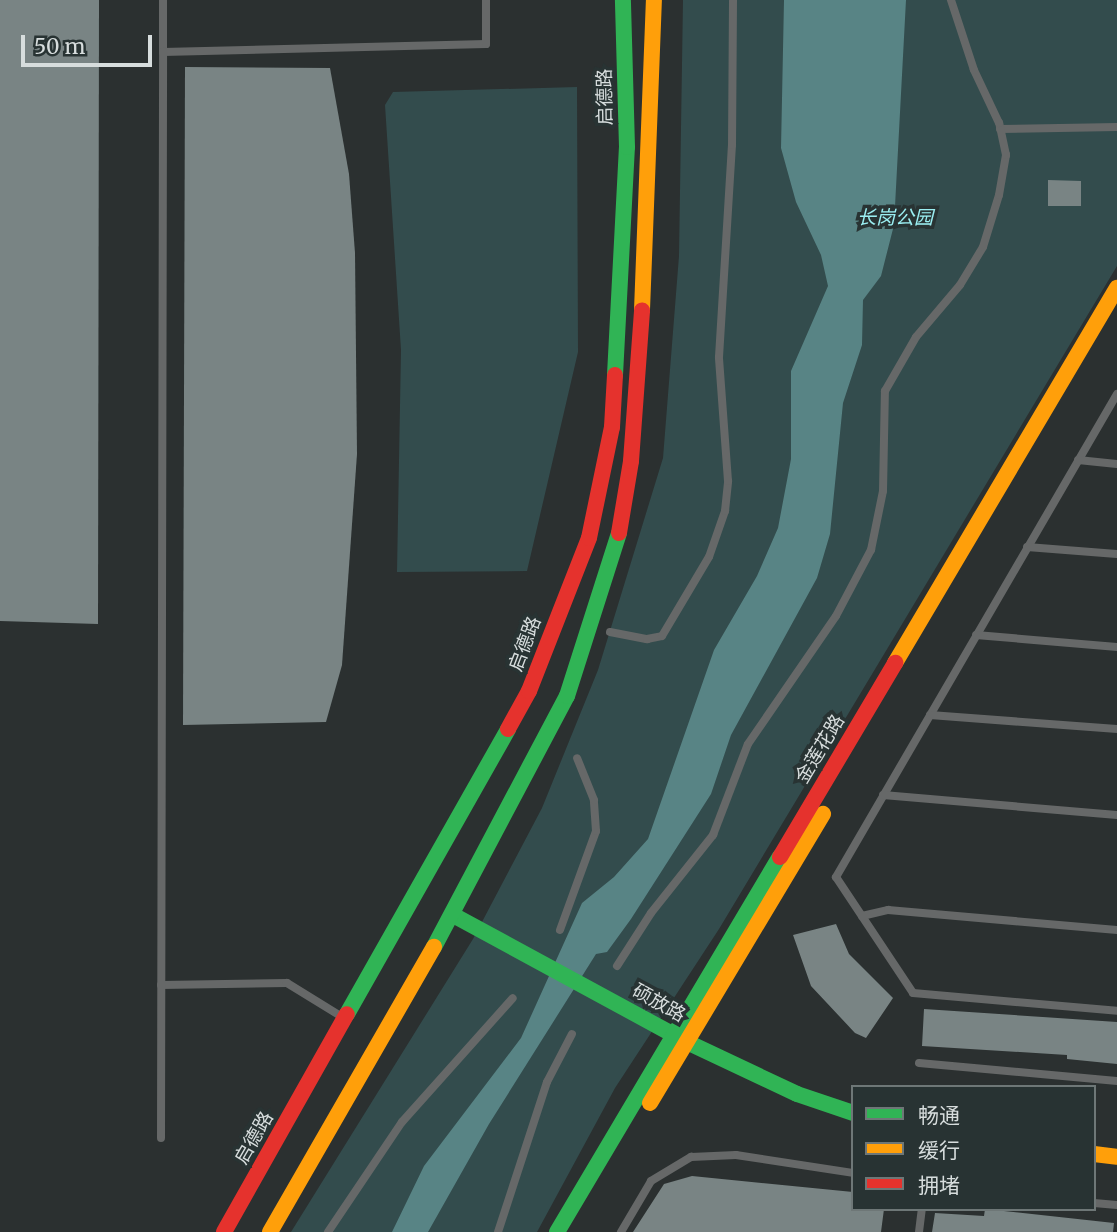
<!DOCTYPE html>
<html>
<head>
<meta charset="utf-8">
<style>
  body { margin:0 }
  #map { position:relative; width:1117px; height:1232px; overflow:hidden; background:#2b3030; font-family:Merriweather,"Noto Sans SC",serif }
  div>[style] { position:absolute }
  .green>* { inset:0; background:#334c4d }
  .water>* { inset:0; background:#588485 }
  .building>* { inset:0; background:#798484 }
  .lane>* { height:8px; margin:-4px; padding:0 4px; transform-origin:4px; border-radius:4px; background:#666868 }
  .fast>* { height:16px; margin:-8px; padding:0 8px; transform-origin:8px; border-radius:8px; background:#30b455 }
  .slow>* { height:16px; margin:-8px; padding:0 8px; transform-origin:8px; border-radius:8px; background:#ff9f0a }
  .jam>* { height:16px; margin:-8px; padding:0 8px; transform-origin:8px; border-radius:8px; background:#e5322d }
  span { translate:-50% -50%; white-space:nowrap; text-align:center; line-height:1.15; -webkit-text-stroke:7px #283333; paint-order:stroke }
  .street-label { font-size:19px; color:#d7dddd }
  .park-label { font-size:19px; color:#9beff2; font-style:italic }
  .legend { position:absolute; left:851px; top:1085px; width:245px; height:126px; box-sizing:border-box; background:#283333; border:2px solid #6e7777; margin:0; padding:9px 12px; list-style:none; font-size:21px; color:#d7dddd }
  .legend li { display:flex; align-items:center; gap:14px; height:35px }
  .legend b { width:35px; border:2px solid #6e7777 }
  .scale { position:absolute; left:21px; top:35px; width:131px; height:32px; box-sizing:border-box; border:4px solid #d7dddd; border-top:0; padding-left:9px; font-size:21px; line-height:24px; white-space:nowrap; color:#d7dddd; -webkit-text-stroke:5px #283333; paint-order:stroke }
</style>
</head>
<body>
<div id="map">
  <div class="green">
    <i style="clip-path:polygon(683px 0,1117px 0,1117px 266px,719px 929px,615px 1088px,537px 1232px,291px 1232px,473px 939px,542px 808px,598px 670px,663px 458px,679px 256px)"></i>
    <i style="clip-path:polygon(577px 87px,578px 352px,527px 571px,397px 572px,401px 350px,385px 105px,393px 92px)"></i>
  </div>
  <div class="water">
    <i style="clip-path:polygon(784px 0,906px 0,894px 225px,881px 276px,863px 300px,862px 345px,843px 403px,830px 534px,817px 578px,731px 735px,711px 794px,631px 919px,607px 952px,596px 954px,489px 1124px,428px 1232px,392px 1232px,424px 1166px,521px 1038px,582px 903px,614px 877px,648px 839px,714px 650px,757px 576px,778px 528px,791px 459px,791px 371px,828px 286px,821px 255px,796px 202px,781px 148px)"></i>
  </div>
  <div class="building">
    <i style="clip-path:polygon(0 0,99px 0,98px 624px,0 621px)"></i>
    <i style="clip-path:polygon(185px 67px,330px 68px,349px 174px,355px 253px,357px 454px,342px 665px,326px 722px,183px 725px)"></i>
    <i style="clip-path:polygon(1048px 180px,1081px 181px,1081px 206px,1048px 206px)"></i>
    <i style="clip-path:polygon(836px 924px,849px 954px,893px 998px,866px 1038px,855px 1033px,811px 986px,793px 935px)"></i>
    <i style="clip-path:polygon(924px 1009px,1117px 1022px,1117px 1064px,1067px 1059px,1067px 1055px,922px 1046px)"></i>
    <i style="clip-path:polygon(692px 1176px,853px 1192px,853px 1209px,884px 1209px,881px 1232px,633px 1232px,664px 1184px)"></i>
    <i style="clip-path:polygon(985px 1209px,1114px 1223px,1113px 1232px,932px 1232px,935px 1213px,984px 1216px)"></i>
  </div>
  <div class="lane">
    <i style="left:163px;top:0;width:52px;rotate:90deg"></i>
    <i style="left:163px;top:52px;width:323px;rotate:-1.4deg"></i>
    <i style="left:486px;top:44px;width:44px;rotate:-90deg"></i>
    <i style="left:1000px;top:129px;width:117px;rotate:-1deg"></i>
    <i style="left:1117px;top:394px;width:559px;rotate:120.19deg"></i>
    <i style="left:836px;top:877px;width:139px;rotate:56.4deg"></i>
    <i style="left:913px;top:993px;width:205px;rotate:5deg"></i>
    <i style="left:1078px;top:460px;width:39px;rotate:6deg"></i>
    <i style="left:1027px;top:547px;width:90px;rotate:4.4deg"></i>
    <i style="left:610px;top:632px;width:38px;rotate:11deg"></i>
    <i style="left:647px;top:639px;width:15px;rotate:-11deg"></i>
    <i style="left:662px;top:636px;width:92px;rotate:-59.3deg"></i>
    <i style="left:709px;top:557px;width:49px;rotate:-70.8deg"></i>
    <i style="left:725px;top:511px;width:30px;rotate:-84deg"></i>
    <i style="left:728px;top:481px;width:124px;rotate:-94.2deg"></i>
    <i style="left:719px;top:357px;width:212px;rotate:-86.5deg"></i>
    <i style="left:732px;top:145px;width:145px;rotate:-89.6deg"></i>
    <i style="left:976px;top:635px;width:142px;rotate:4.9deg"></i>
    <i style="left:930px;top:715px;width:188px;rotate:4.3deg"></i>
    <i style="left:883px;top:795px;width:235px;rotate:4.9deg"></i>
    <i style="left:862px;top:916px;width:27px;rotate:-13deg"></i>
    <i style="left:888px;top:910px;width:230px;rotate:5deg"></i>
    <i style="left:560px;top:930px;width:105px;rotate:-70deg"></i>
    <i style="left:596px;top:831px;width:31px;rotate:-94deg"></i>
    <i style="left:594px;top:800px;width:45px;rotate:-112deg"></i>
    <i style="left:617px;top:966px;width:63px;rotate:-57.3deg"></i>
    <i style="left:651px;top:913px;width:100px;rotate:-51.5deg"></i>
    <i style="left:713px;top:835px;width:97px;rotate:-69deg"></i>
    <i style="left:748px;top:744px;width:155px;rotate:-55.5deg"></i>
    <i style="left:836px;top:616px;width:75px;rotate:-62.1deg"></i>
    <i style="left:871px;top:550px;width:60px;rotate:-78.5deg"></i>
    <i style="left:883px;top:491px;width:100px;rotate:-88.9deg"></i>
    <i style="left:885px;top:391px;width:62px;rotate:-60.1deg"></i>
    <i style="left:916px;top:337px;width:68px;rotate:-49.8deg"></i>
    <i style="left:960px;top:285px;width:44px;rotate:-58.8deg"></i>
    <i style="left:983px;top:247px;width:54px;rotate:-72.9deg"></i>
    <i style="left:999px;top:195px;width:41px;rotate:-80.1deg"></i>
    <i style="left:1006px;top:155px;width:33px;rotate:-102deg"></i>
    <i style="left:999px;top:123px;width:59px;rotate:-115.3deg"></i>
    <i style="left:974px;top:70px;width:74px;rotate:-108.2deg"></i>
    <i style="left:161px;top:985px;width:126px;rotate:-0.9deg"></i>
    <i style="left:287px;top:983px;width:67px;rotate:31.6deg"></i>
    <i style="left:919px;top:1063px;width:199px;rotate:5.2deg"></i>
    <i style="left:161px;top:1138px;width:1086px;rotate:-89.89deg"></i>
    <i style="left:1094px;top:1203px;width:23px;rotate:5deg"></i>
    <i style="left:328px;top:1232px;width:133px;rotate:-56.1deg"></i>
    <i style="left:402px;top:1122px;width:166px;rotate:-48.2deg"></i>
    <i style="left:498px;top:1232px;width:158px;rotate:-71.9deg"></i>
    <i style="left:547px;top:1082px;width:54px;rotate:-62.5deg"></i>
    <i style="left:621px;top:1232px;width:59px;rotate:-59.5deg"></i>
    <i style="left:651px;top:1181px;width:47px;rotate:-31deg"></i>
    <i style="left:691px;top:1157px;width:45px;rotate:-2.5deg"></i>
    <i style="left:736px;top:1155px;width:118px;rotate:8.7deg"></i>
    <i style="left:919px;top:1232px;width:23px;rotate:-83deg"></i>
  </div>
  <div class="fast">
    <i style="left:615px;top:375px;width:228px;rotate:-87deg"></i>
    <i style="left:627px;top:147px;width:147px;rotate:-91.6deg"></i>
    <i style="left:453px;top:915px;width:268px;rotate:28.5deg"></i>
    <i style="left:689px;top:1043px;width:119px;rotate:25.3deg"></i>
    <i style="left:797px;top:1094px;width:59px;rotate:18.7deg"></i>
    <i style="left:434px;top:947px;width:284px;rotate:-62.1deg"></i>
    <i style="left:567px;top:696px;width:171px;rotate:-72.3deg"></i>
    <i style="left:347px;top:1014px;width:327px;rotate:-60.5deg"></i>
    <i style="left:557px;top:1232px;width:436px;rotate:-59.3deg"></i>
  </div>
  <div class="slow">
    <i style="left:642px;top:310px;width:310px;rotate:-87.8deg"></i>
    <i style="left:895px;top:663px;width:436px;rotate:-59.4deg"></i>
    <i style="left:650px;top:1103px;width:337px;rotate:-59.1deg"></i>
    <i style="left:1094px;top:1154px;width:23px;rotate:7deg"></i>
    <i style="left:270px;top:1232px;width:329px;rotate:-60.1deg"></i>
  </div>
  <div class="jam">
    <i style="left:619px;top:533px;width:73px;rotate:-80.5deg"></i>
    <i style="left:631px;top:461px;width:151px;rotate:-85.8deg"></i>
    <i style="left:508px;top:729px;width:43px;rotate:-61.1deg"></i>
    <i style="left:529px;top:691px;width:164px;rotate:-68.6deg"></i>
    <i style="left:589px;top:538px;width:113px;rotate:-78.3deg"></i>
    <i style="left:612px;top:427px;width:52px;rotate:-86.7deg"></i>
    <i style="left:780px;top:857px;width:226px;rotate:-59.3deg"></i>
    <i style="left:224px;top:1232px;width:250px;rotate:-60.6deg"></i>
  </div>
  <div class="street-label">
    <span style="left:605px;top:97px;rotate:-91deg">启德路</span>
    <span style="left:525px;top:644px;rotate:-69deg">启德路</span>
    <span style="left:820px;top:749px;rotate:-59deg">金莲花路</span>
    <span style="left:659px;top:1003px;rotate:29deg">硕放路</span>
    <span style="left:254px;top:1138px;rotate:-60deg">启德路</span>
  </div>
  <div class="park-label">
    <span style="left:895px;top:218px">长岗公园</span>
  </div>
  <ul class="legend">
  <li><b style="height:9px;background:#30b455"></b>畅通</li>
  <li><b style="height:9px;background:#ff9f0a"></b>缓行</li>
  <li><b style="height:9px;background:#e5322d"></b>拥堵</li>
  </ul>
  <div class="scale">50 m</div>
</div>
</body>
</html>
